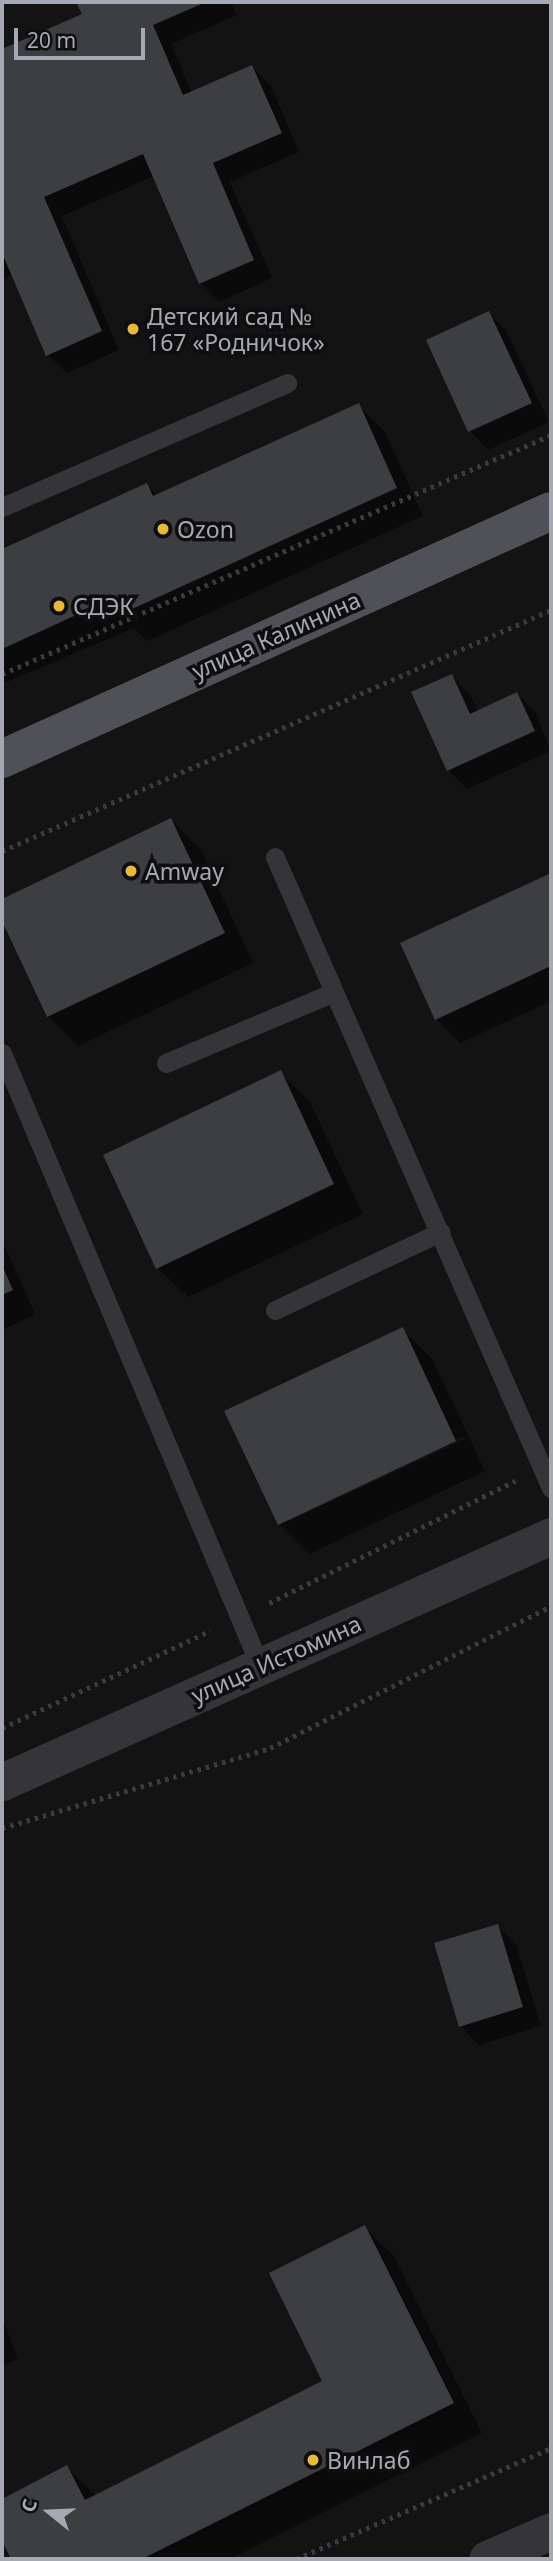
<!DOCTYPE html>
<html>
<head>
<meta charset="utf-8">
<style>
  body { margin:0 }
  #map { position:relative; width:553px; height:2561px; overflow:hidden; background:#131314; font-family:"Noto Sans",sans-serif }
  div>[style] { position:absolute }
  .shadow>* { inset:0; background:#0007 }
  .building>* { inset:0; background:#3d3e41 }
  .path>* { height:4.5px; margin-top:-2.25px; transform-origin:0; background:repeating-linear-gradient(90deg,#3a3b40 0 3.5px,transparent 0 8.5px) }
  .service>* { height:19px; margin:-9.5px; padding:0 9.5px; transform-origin:9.5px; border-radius:9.5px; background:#343439 }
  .minor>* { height:37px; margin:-18.5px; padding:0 18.5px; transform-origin:18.5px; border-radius:18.5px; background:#343439 }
  .primary>* { height:38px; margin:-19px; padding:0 19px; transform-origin:19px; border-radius:19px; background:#505158 }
  .dots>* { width:19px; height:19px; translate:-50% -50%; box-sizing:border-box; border:4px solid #0e0e0f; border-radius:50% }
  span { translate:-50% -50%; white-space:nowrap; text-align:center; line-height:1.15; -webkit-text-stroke:7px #0e0e0f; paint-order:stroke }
  .poi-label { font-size:23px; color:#a5a9b4 }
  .left { translate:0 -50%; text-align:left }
  .street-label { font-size:23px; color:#a5a9b4 }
  .frame { position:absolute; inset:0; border:4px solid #a5a9b4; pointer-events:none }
  .north { position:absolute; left:14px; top:2477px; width:70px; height:70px; -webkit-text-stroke:5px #0e0e0f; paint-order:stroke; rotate:288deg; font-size:19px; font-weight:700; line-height:28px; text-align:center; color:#a5a9b4 }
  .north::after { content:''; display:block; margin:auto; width:24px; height:32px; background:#a5a9b4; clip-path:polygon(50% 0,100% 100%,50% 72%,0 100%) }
  .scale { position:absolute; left:14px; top:28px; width:131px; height:32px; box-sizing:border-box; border:4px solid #a5a9b4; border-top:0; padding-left:9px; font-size:21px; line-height:24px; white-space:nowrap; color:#a5a9b4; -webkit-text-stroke:5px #0e0e0f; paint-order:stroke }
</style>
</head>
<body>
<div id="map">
  <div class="shadow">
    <i style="clip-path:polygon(78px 2px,231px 2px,237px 15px,171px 44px,192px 93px,252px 67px,271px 86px,299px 152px,230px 182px,272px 278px,219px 302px,200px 283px,154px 176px,62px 216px,119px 350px,67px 373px,48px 355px,13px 274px,2px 279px,2px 51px,84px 15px)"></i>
    <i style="clip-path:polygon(489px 313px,507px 332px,549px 422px,488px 450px,470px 431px)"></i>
    <i style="clip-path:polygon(358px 405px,385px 432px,423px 516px,147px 641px,134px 628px,2px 684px,2px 551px,146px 485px,158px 496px)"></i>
    <i style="clip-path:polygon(452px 676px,470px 695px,478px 712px,517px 694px,536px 713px,551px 751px,467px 789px,448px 770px)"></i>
    <i style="clip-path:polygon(171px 820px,201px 850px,253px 963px,78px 1046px,48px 1016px,2px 917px,2px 901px)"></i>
    <i style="clip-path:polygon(551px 875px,551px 1001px,460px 1043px,436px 1019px,402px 944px)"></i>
    <i style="clip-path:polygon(280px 1072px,310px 1102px,363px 1214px,188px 1297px,158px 1268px)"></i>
    <i style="clip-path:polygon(2px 1240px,35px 1314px,2px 1330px)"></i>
    <i style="clip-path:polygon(evenodd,402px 1329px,432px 1359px,485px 1471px,309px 1554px,279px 1524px,402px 1329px,464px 1436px,465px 1439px,289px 1521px,289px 1518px,464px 1436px)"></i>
    <i style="clip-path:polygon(497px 1926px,516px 1944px,541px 2026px,479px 2045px,461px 2026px)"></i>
    <i style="clip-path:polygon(364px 2227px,394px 2256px,482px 2433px,230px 2559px,13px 2559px,2px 2538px,2px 2500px,67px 2468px,96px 2496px,325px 2382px)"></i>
    <i style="clip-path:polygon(2px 2317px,18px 2359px,2px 2365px)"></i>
  </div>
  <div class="building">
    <i style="clip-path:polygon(76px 2px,206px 2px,153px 25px,183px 95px,252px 65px,282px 133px,213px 163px,254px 260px,199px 284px,143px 154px,44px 197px,102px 331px,46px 356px,2px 253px,2px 49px,82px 14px)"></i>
    <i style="clip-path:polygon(489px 311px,532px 403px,468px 432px,426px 340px)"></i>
    <i style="clip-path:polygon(359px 403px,397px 488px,119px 615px,111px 599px,2px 649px,2px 549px,147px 483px,153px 496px)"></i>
    <i style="clip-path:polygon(452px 674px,470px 714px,517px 692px,535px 731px,447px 771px,411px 692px)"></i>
    <i style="clip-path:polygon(171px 818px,225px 933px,47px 1017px,2px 921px,2px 899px)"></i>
    <i style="clip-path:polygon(551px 873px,551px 966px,435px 1020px,400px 943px)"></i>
    <i style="clip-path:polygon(281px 1070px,334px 1184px,156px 1269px,103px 1155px)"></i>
    <i style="clip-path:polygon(2px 1265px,13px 1290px,2px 1295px)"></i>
    <i style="clip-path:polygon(403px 1327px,456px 1441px,278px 1525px,224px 1411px)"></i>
    <i style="clip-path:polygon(498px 1924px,523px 2007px,459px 2027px,434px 1943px)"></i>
    <i style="clip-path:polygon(365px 2225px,454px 2403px,142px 2559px,11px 2559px,2px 2541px,2px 2499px,67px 2465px,85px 2500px,322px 2381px,269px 2273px)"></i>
  </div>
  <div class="path">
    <i style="left:2px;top:674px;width:599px;rotate:-23.53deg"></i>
    <i style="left:2px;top:851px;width:600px;rotate:-23.7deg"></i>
    <i style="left:269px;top:1603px;width:275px;rotate:-26.4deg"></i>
    <i style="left:2px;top:1728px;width:230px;rotate:-25deg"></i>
    <i style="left:2px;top:1828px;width:280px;rotate:-16.6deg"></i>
    <i style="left:270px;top:1748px;width:315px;rotate:-26.8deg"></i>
    <i style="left:296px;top:2559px;width:278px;rotate:-23.5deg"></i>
  </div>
  <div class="service">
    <i style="left:2px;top:507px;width:311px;rotate:-23.5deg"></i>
    <i style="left:275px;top:857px;width:689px;rotate:66.38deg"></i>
    <i style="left:2px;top:1053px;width:665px;rotate:67.17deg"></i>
    <i style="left:166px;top:1063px;width:182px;rotate:-22.9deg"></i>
    <i style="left:275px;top:1310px;width:183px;rotate:-25.3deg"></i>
  </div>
  <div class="minor">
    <i style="left:2px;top:1782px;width:602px;rotate:-24.14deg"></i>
    <i style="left:487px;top:2559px;width:70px;rotate:-23.6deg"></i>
  </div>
  <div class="primary">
    <i style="left:2px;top:759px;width:602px;rotate:-24.31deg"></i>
  </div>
  <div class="dots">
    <i style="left:133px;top:329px;background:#e8b837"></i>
    <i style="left:163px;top:529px;background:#e8b837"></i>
    <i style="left:59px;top:606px;background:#e8b837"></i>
    <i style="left:131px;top:871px;background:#e8b837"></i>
    <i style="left:313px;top:2460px;background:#e8b837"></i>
  </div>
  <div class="poi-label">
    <span class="left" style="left:147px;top:329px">Детский сад №<br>167 «Родничок»</span>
    <span class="left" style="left:177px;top:529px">Ozon</span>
    <span class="left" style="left:73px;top:606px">СДЭК</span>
    <span class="left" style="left:145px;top:871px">Amway</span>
    <span class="left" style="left:327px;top:2460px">Винлаб</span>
  </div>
  <div class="street-label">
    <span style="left:276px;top:635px;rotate:-24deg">улица Калинина</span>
    <span style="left:276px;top:1659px;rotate:-24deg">улица Истомина</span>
  </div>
  <div class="frame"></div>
  <div class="north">С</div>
  <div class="scale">20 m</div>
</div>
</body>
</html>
